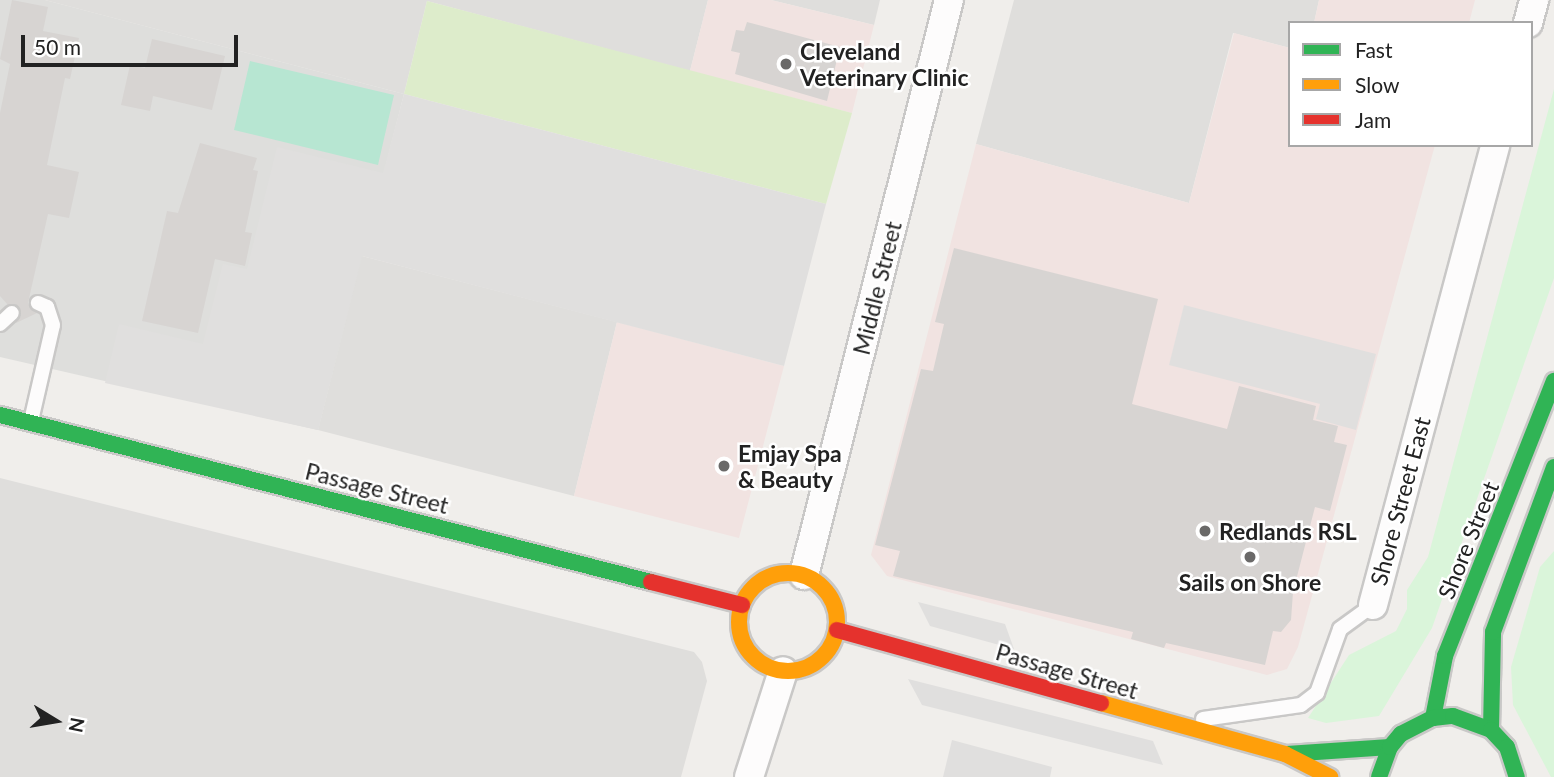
<!DOCTYPE html>
<html>
<head>
<meta charset="utf-8">
<style>
  body { margin:0 }
  #map { position:relative; width:1554px; height:777px; overflow:hidden; background:#f0eeeb; font-family:Lato,sans-serif }
  div>[style] { position:absolute }
  .residential>* { inset:0; background:#dfdedc }
  .commercial>* { inset:0; background:#f1e3e1 }
  .religious>* { inset:0; background:#dededc }
  .grass>* { inset:0; background:#ddeccb }
  .park>* { inset:0; background:#daf5da }
  .pitch>* { inset:0; background:#b7e6d2 }
  .parking>* { inset:0; background:#e0dfde }
  .building>* { inset:0; background:#d7d4d2 }
  .roads { filter:drop-shadow(2px 0 #c9c8c7) drop-shadow(-2px 0 #c9c8c7) drop-shadow(0 2px #c9c8c7) drop-shadow(0 -2px #c9c8c7) }
  .lane>* { height:14px; margin:-7px; padding:0 7px; transform-origin:7px; border-radius:7px; background:#fdfcfc }
  .street>* { height:28px; margin:-14px; padding:0 14px; transform-origin:14px; border-radius:14px; background:#fdfcfc }
  .fast>* { height:16px; margin:-8px; padding:0 8px; transform-origin:8px; border-radius:8px; background:#30b455 }
  .slow>* { height:16px; margin:-8px; padding:0 8px; transform-origin:8px; border-radius:8px; background:#ff9f0a }
  .slow>.ring { margin:-8px; padding:0; box-sizing:content-box; background:none; border:16px solid #ff9f0a; border-radius:50% }
  .jam>* { height:16px; margin:-8px; padding:0 8px; transform-origin:8px; border-radius:8px; background:#e5322d }
  .dots>* { width:19px; height:19px; translate:-50% -50%; box-sizing:border-box; border:4px solid #fff; border-radius:50% }
  span { translate:-50% -50%; white-space:nowrap; text-align:center; line-height:1.15; -webkit-text-stroke:5px #fff; paint-order:stroke }
  .poi-label { font-size:23px; color:#222; font-weight:700 }
  .left { translate:0 -50%; text-align:left }
  .street-label { font-size:23px; color:#222 }
  .legend { position:absolute; left:1288px; top:21px; width:245px; height:126px; box-sizing:border-box; background:#fff; border:2px solid #a7a7a7; margin:0; padding:9px 12px; list-style:none; font-size:21px; color:#222 }
  .legend li { display:flex; align-items:center; gap:14px; height:35px }
  .legend b { width:35px; border:2px solid #a7a7a7 }
  .north { position:absolute; left:21px; top:686px; width:70px; height:70px; -webkit-text-stroke:5px #fff; paint-order:stroke; rotate:101deg; font-size:19px; font-weight:700; line-height:28px; text-align:center; color:#222 }
  .north::after { content:''; display:block; margin:auto; width:24px; height:32px; background:#222; clip-path:polygon(50% 0,100% 100%,50% 72%,0 100%) }
  .scale { position:absolute; left:21px; top:35px; width:217px; height:32px; box-sizing:border-box; border:4px solid #222; border-top:0; padding-left:9px; font-size:21px; line-height:24px; white-space:nowrap; color:#222; -webkit-text-stroke:5px #fff; paint-order:stroke }
</style>
</head>
<body>
<div id="map">
  <div class="residential">
    <i style="clip-path:polygon(45px 0,708px 0,690px 71px,427px 1px,404px 94px)"></i>
    <i style="clip-path:polygon(771px 0,880px 0,874px 25px)"></i>
    <i style="clip-path:polygon(1014px 0,1319px 0,1314px 23px,1290px 23px,1290px 48px,1233px 33px,1189px 203px,976px 144px)"></i>
    <i style="clip-path:polygon(362px 256px,617px 322px,574px 496px,318px 430px)"></i>
    <i style="clip-path:polygon(0 478px,694px 652px,702px 662px,707px 681px,681px 777px,0 777px)"></i>
  </div>
  <div class="commercial">
    <i style="clip-path:polygon(708px 0,771px 0,874px 25px,852px 113px,690px 71px)"></i>
    <i style="clip-path:polygon(1319px 0,1475px 0,1469px 23px,1314px 23px)"></i>
    <i style="clip-path:polygon(1234px 33px,1290px 48px,1290px 145px,1435px 145px,1298px 647px,1287px 669px,1267px 675px,887px 576px,871px 555px,976px 144px,1189px 203px)"></i>
    <i style="clip-path:polygon(617px 322px,784px 366px,739px 538px,574px 496px)"></i>
  </div>
  <div class="religious">
    <i style="clip-path:polygon(0 0,45px 0,404px 94px,318px 430px,0 357px)"></i>
  </div>
  <div class="grass">
    <i style="clip-path:polygon(427px 1px,852px 113px,826px 204px,404px 94px)"></i>
  </div>
  <div class="park">
    <i style="clip-path:polygon(1554px 89px,1554px 278px,1432px 628px,1379px 716px,1326px 723px,1308px 718px,1349px 655px,1396px 631px,1407px 609px,1407px 590px,1428px 557px)"></i>
    <i style="clip-path:polygon(1554px 551px,1554px 777px,1551px 777px,1513px 705px,1511px 667px,1540px 567px)"></i>
  </div>
  <div class="pitch">
    <i style="clip-path:polygon(250px 61px,394px 95px,378px 165px,234px 130px)"></i>
  </div>
  <div class="parking">
    <i style="clip-path:polygon(404px 94px,826px 204px,784px 366px,362px 256px,318px 430px,105px 383px,119px 324px,203px 344px,223px 264px,247px 269px,277px 147px,383px 173px)"></i>
    <i style="clip-path:polygon(1184px 305px,1376px 354px,1356px 430px,1316px 419px,1320px 404px,1169px 365px)"></i>
    <i style="clip-path:polygon(918px 602px,1005px 624px,1014px 649px,930px 626px)"></i>
    <i style="clip-path:polygon(908px 679px,1153px 741px,1163px 765px,922px 705px)"></i>
    <i style="clip-path:polygon(952px 740px,1052px 767px,1050px 777px,943px 777px)"></i>
  </div>
  <div class="building">
    <i style="clip-path:polygon(12px 0,48px 7px,43px 31px,79px 38px,70px 79px,65px 78px,47px 165px,79px 172px,69px 218px,48px 214px,28px 303px,37px 313px,16px 323px,19px 307px,8px 305px,0 296px,0 113px,10px 64px,0 59px)"></i>
    <i style="clip-path:polygon(747px 22px,840px 47px,827px 101px,735px 74px,740px 53px,731px 51px,736px 30px,744px 31px)"></i>
    <i style="clip-path:polygon(152px 39px,225px 56px,212px 110px,153px 96px,150px 111px,121px 105px,130px 65px,145px 68px)"></i>
    <i style="clip-path:polygon(200px 143px,257px 158px,253px 170px,258px 171px,245px 232px,252px 233px,245px 266px,215px 259px,198px 333px,142px 321px,167px 211px,178px 213px)"></i>
    <i style="clip-path:polygon(954px 248px,1158px 299px,1132px 404px,1227px 429px,1239px 386px,1316px 406px,1313px 420px,1338px 426px,1334px 442px,1347px 445px,1330px 511px,1315px 507px,1293px 592px,1291px 620px,1281px 632px,1273px 631px,1265px 665px,1166px 643px,1164px 648px,1131px 639px,1133px 632px,893px 576px,900px 551px,875px 545px,921px 369px,933px 371px,944px 324px,935px 322px)"></i>
  </div>
  <div class="roads">
    <div class="lane">
      <i style="left:0;top:324px;width:16px;rotate:-43deg"></i>
      <i style="left:31px;top:421px;width:98px;rotate:-77.1deg"></i>
      <i style="left:53px;top:325px;width:19px;rotate:-108deg"></i>
      <i style="left:47px;top:307px;width:10px;rotate:-156deg"></i>
      <i style="left:1203px;top:719px;width:99px;rotate:-8.1deg"></i>
      <i style="left:1301px;top:705px;width:20px;rotate:-37deg"></i>
      <i style="left:1317px;top:693px;width:68px;rotate:-70.2deg"></i>
      <i style="left:1340px;top:629px;width:41px;rotate:-36deg"></i>
    </div>
    <div class="street">
      <i style="left:1528px;top:23px;width:24px;rotate:-75deg"></i>
      <i style="left:804px;top:575px;width:593px;rotate:-75.85deg"></i>
      <i style="left:1373px;top:605px;width:476px;rotate:-75.1deg"></i>
      <i style="left:749px;top:777px;width:111px;rotate:-72.2deg"></i>
    </div>
    <div class="fast">
      <i style="left:0;top:415px;width:672px;rotate:14.39deg"></i>
      <i style="left:1433px;top:718px;width:63px;rotate:-79deg"></i>
      <i style="left:1445px;top:656px;width:296px;rotate:-68.4deg"></i>
      <i style="left:1491px;top:730px;width:98px;rotate:-88.8deg"></i>
      <i style="left:1493px;top:632px;width:176px;rotate:-69.7deg"></i>
      <i style="left:1287px;top:754px;width:103px;rotate:-3.9deg"></i>
      <i style="left:1379px;top:777px;width:32px;rotate:-70deg"></i>
      <i style="left:1390px;top:747px;width:17px;rotate:-50deg"></i>
      <i style="left:1401px;top:734px;width:36px;rotate:-27deg"></i>
      <i style="left:1433px;top:718px;width:20px;rotate:-6deg"></i>
      <i style="left:1453px;top:716px;width:40px;rotate:20.2deg"></i>
      <i style="left:1491px;top:730px;width:23px;rotate:47deg"></i>
      <i style="left:1507px;top:747px;width:32px;rotate:72deg"></i>
    </div>
    <div class="slow">
      <i class="ring" style="left:739px;top:573px;width:82px;height:82px"></i>
      <i style="left:1101px;top:703px;width:191px;rotate:15.5deg"></i>
      <i style="left:1285px;top:754px;width:51px;rotate:27.1deg"></i>
    </div>
    <div class="jam">
      <i style="left:651px;top:582px;width:94px;rotate:14.2deg"></i>
      <i style="left:837px;top:630px;width:274px;rotate:15.5deg"></i>
    </div>
  </div>
  <div class="dots">
    <i style="left:786px;top:64px;background:#6a6968"></i>
    <i style="left:724px;top:466px;background:#6a6968"></i>
    <i style="left:1205px;top:531px;background:#6a6968"></i>
    <i style="left:1250px;top:557px;background:#6a6968"></i>
  </div>
  <div class="poi-label">
    <span class="left" style="left:800px;top:64px">Cleveland<br>Veterinary Clinic</span>
    <span class="left" style="left:738px;top:466px">Emjay Spa<br>&amp; Beauty</span>
    <span class="left" style="left:1219px;top:531px">Redlands RSL</span>
    <span style="left:1250px;top:582px">Sails on Shore</span>
  </div>
  <div class="street-label">
    <span style="left:877px;top:288px;rotate:-76deg">Middle Street</span>
    <span style="left:377px;top:488px;rotate:14deg">Passage Street</span>
    <span style="left:1400px;top:501px;rotate:-75deg">Shore Street East</span>
    <span style="left:1468px;top:540px;rotate:-68deg">Shore Street</span>
    <span style="left:1067px;top:671px;rotate:16deg">Passage Street</span>
  </div>
  <ul class="legend">
  <li><b style="height:9px;background:#30b455"></b>Fast</li>
  <li><b style="height:9px;background:#ff9f0a"></b>Slow</li>
  <li><b style="height:9px;background:#e5322d"></b>Jam</li>
  </ul>
  <div class="north">N</div>
  <div class="scale">50 m</div>
</div>
</body>
</html>
